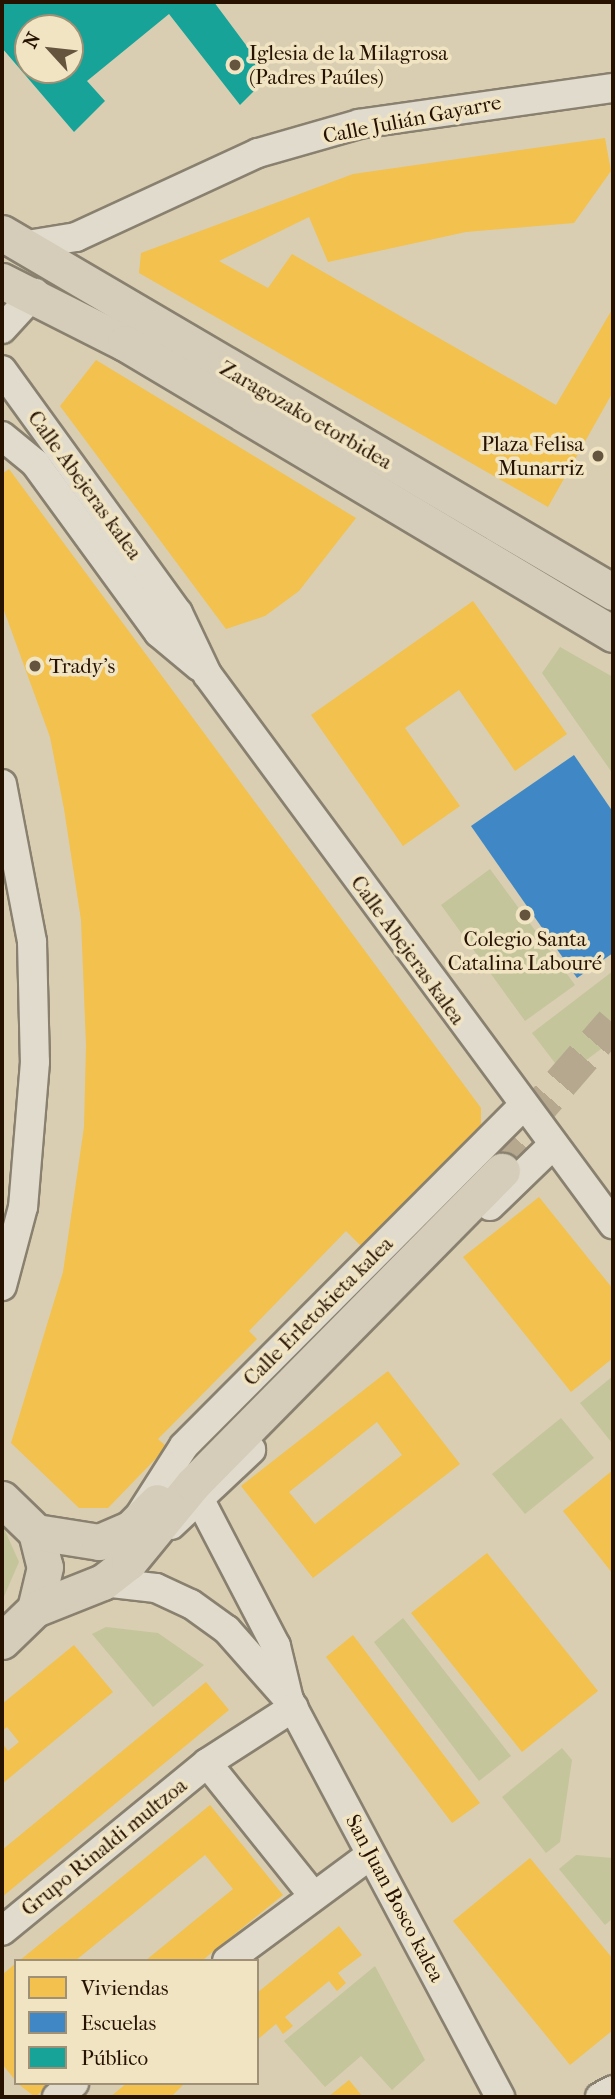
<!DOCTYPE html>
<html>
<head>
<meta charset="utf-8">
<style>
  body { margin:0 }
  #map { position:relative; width:615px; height:2099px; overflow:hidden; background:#d9ceb2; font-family:"IM FELL French Canon",serif }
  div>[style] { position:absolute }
  .green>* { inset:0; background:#c4c59b }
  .homes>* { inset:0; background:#f2c14e }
  .schools>* { inset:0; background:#3f88c5 }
  .public>* { inset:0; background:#17a398 }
  .major-tunnel>* { height:35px; margin-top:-17.5px; transform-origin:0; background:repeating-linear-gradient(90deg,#b5a88e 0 35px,transparent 0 53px) }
  .roads { filter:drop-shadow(2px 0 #89806f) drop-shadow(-2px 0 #89806f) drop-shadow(0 2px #89806f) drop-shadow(0 -2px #89806f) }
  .minor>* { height:28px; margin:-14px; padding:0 14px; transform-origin:14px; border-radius:14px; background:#e0dbcd }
  .major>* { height:35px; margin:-17.5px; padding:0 17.5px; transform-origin:17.5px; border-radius:17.5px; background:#d5ccb9 }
  .dots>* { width:19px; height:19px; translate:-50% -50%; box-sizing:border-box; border:4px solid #f0e4c3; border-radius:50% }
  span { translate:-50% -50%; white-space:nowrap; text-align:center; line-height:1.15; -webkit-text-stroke:7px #f0e4c3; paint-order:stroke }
  .poi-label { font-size:21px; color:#271200 }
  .left { translate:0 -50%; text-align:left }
  .right { translate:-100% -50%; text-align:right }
  .street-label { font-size:21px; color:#271200 }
  .frame { position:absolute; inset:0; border:4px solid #271200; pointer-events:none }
  .legend { position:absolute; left:14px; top:1959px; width:245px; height:126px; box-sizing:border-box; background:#f0e4c3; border:2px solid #a09075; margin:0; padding:9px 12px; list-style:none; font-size:21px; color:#271200 }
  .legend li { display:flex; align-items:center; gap:14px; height:35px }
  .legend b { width:35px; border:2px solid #a09075 }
  .north { position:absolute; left:14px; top:14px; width:70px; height:70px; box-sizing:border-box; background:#f0e4c3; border:2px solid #a09075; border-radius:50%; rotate:297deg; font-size:19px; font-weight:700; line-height:28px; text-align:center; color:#271200 }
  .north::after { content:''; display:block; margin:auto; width:24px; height:32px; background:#65543e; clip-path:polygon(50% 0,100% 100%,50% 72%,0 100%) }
</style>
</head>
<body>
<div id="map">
  <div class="green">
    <i style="clip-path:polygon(560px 647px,613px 677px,613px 774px,542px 673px)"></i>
    <i style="clip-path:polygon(490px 869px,575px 985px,525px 1021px,441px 905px)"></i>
    <i style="clip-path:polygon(613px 971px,613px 1040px,565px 1076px,532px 1033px)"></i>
    <i style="clip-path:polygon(613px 1376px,613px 1442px,612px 1443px,580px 1403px)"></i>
    <i style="clip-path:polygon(561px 1418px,594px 1458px,525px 1514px,492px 1474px)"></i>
    <i style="clip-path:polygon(2px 1524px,19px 1562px,2px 1601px)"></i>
    <i style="clip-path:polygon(403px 1618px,511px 1756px,479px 1781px,374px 1642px)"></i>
    <i style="clip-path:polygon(106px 1627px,158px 1633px,204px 1665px,153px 1707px,92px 1634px)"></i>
    <i style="clip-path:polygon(562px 1748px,572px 1760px,560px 1842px,546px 1853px,502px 1797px)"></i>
    <i style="clip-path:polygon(576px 1855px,613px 1858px,613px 1918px,605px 1925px,559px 1869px)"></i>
    <i style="clip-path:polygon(375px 1966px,425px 2060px,392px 2090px,361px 2056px,325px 2087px,284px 2041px)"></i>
  </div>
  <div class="homes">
    <i style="clip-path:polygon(605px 138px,611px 171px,574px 223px,466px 232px,328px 262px,309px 217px,219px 261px,268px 288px,292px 254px,556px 405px,613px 308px,613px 392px,548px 507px,139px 273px,141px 253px,353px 174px)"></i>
    <i style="clip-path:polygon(96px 360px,356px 518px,299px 591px,265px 616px,226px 629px,60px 406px)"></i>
    <i style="clip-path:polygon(9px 469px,481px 1108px,481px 1125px,361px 1246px,346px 1231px,249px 1331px,257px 1339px,158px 1439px,167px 1447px,108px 1508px,79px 1508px,11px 1443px,63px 1272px,84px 1127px,86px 1045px,81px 920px,64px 809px,50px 737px,2px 605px,2px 474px)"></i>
    <i style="clip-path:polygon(473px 601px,567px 734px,515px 771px,459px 690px,405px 728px,460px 806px,403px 846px,311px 715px)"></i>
    <i style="clip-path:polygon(539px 1197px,613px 1289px,613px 1358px,571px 1392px,463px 1257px)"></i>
    <i style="clip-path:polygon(evenodd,388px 1371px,460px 1464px,313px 1578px,241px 1486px,388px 1371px,377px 1422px,402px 1455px,315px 1524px,289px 1492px,377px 1422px)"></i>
    <i style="clip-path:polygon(613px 1470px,613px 1574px,563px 1511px)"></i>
    <i style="clip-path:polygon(487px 1553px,598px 1691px,522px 1752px,411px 1613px)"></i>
    <i style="clip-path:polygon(353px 1635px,480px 1803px,452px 1823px,326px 1657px)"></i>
    <i style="clip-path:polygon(74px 1645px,113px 1692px,2px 1784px,2px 1743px,8px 1751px,19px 1742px,7px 1727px,2px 1731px,2px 1704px)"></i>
    <i style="clip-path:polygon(206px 1682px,229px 1710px,2px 1897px,2px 1850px)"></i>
    <i style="clip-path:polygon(210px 1805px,283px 1895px,210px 1954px,202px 1961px,145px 1961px,233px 1889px,205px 1855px,75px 1961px,19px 1961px)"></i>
    <i style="clip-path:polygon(530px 1858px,613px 1959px,613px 2030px,570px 2065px,453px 1921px)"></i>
    <i style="clip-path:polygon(339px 1926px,362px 1955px,338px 1973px,346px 1983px,337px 1991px,329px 1981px,285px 2017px,293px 2026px,283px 2034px,276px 2024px,257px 2040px,257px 1993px)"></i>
    <i style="clip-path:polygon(16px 1963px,16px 2081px,2px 2064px,2px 1975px)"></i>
    <i style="clip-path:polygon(349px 2080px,363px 2097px,328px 2097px)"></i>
    <i style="clip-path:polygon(17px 2083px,52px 2083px,35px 2097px)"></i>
    <i style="clip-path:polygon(127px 2083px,185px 2083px,171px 2097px,110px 2097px)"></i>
  </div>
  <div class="schools">
    <i style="clip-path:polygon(574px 755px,613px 812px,613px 953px,577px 978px,471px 826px)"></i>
  </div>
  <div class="public">
    <i style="clip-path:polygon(evenodd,2px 2px,214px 2px,269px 76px,240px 105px,169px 14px,87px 81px,105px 101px,74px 132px,2px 48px,2px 2px,28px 28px,70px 28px,70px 70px,28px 70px,28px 28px)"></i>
  </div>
  <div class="major-tunnel">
    <i style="left:491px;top:1163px;width:186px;rotate:-49.1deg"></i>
  </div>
  <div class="roads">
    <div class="minor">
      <i style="left:21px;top:246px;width:56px;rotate:-9.3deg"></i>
      <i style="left:76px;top:237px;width:200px;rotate:-24.8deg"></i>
      <i style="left:258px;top:153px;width:105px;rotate:-16deg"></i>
      <i style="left:359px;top:124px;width:257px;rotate:-8.1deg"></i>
      <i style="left:2px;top:329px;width:49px;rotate:-47.5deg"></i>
      <i style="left:2px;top:370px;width:300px;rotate:54.1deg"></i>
      <i style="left:178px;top:613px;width:68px;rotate:64.6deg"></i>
      <i style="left:207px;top:674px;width:684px;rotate:53.57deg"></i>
      <i style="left:2px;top:436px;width:43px;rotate:39.3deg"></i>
      <i style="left:35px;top:463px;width:210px;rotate:53.9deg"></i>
      <i style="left:159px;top:633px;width:53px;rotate:39.7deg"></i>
      <i style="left:2px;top:784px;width:161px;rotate:79.2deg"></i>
      <i style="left:32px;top:942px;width:120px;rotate:88.6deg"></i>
      <i style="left:35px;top:1062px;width:145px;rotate:94.7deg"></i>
      <i style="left:23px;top:1207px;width:82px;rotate:104.9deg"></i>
      <i style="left:490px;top:1206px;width:86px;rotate:-44.1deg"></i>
      <i style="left:201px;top:1502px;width:162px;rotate:62.5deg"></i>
      <i style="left:276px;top:1646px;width:56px;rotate:76.5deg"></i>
      <i style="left:138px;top:1518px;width:85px;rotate:-57.4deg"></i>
      <i style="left:184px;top:1446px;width:479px;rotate:-45.1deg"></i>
      <i style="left:171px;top:1525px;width:110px;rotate:-43.2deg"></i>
      <i style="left:103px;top:1582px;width:53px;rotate:6.5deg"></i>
      <i style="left:156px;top:1588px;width:38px;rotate:25deg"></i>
      <i style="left:191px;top:1604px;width:44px;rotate:35.8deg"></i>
      <i style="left:227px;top:1630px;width:94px;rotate:48.5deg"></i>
      <i style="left:289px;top:1700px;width:450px;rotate:62deg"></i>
      <i style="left:207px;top:1763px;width:166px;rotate:51.3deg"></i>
      <i style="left:2px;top:1931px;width:265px;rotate:-39.3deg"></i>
      <i style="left:207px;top:1763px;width:103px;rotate:-32.8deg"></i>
      <i style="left:227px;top:1961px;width:178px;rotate:-36.5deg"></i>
      <i style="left:57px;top:2097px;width:22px;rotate:-39deg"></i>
      <i style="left:600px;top:2097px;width:15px;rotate:-28deg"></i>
    </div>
    <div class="major">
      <i style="left:2px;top:233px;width:709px;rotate:30.44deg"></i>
      <i style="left:2px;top:281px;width:138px;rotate:26.8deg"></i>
      <i style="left:125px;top:343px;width:568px;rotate:30.81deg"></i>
      <i style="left:2px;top:1499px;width:47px;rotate:44.1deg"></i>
      <i style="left:36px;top:1532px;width:36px;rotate:76deg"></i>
      <i style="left:45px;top:1567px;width:43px;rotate:103.4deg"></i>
      <i style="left:35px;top:1609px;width:46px;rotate:135.9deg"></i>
      <i style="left:36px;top:1532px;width:64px;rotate:9deg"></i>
      <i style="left:99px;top:1542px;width:34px;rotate:-23deg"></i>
      <i style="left:130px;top:1529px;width:38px;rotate:-45deg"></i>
      <i style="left:35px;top:1609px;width:73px;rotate:-21.7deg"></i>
      <i style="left:103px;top:1582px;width:33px;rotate:-38deg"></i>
      <i style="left:129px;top:1562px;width:101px;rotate:-50.6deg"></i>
      <i style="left:193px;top:1484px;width:440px;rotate:-45.4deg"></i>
    </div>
  </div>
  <div class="dots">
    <i style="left:235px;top:65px;background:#65543e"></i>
    <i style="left:598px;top:456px;background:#65543e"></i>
    <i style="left:35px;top:666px;background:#65543e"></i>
    <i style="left:525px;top:915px;background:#65543e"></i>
  </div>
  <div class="poi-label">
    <span class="left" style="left:249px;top:65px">Iglesia de la Milagrosa<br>(Padres Paúles)</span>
    <span class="right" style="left:584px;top:456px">Plaza Felisa<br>Munarriz</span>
    <span class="left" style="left:49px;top:666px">Trady's</span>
    <span style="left:525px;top:951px">Colegio Santa<br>Catalina Labouré</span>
  </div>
  <div class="street-label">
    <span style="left:412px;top:119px;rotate:-11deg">Calle Julián Gayarre</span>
    <span style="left:306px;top:415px;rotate:30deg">Zaragozako etorbidea</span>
    <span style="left:85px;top:485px;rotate:54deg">Calle Abejeras kalea</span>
    <span style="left:408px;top:950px;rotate:54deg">Calle Abejeras kalea</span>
    <span style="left:318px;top:1311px;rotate:-45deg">Calle Erletokieta kalea</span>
    <span style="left:104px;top:1847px;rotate:-39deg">Grupo Rinaldi multzoa</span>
    <span style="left:395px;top:1898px;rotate:62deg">San Juan Bosco kalea</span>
  </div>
  <div class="frame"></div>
  <ul class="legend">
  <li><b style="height:19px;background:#f2c14e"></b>Viviendas</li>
  <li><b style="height:19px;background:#3f88c5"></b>Escuelas</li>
  <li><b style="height:19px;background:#17a398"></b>Público</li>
  </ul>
  <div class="north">N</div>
</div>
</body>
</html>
